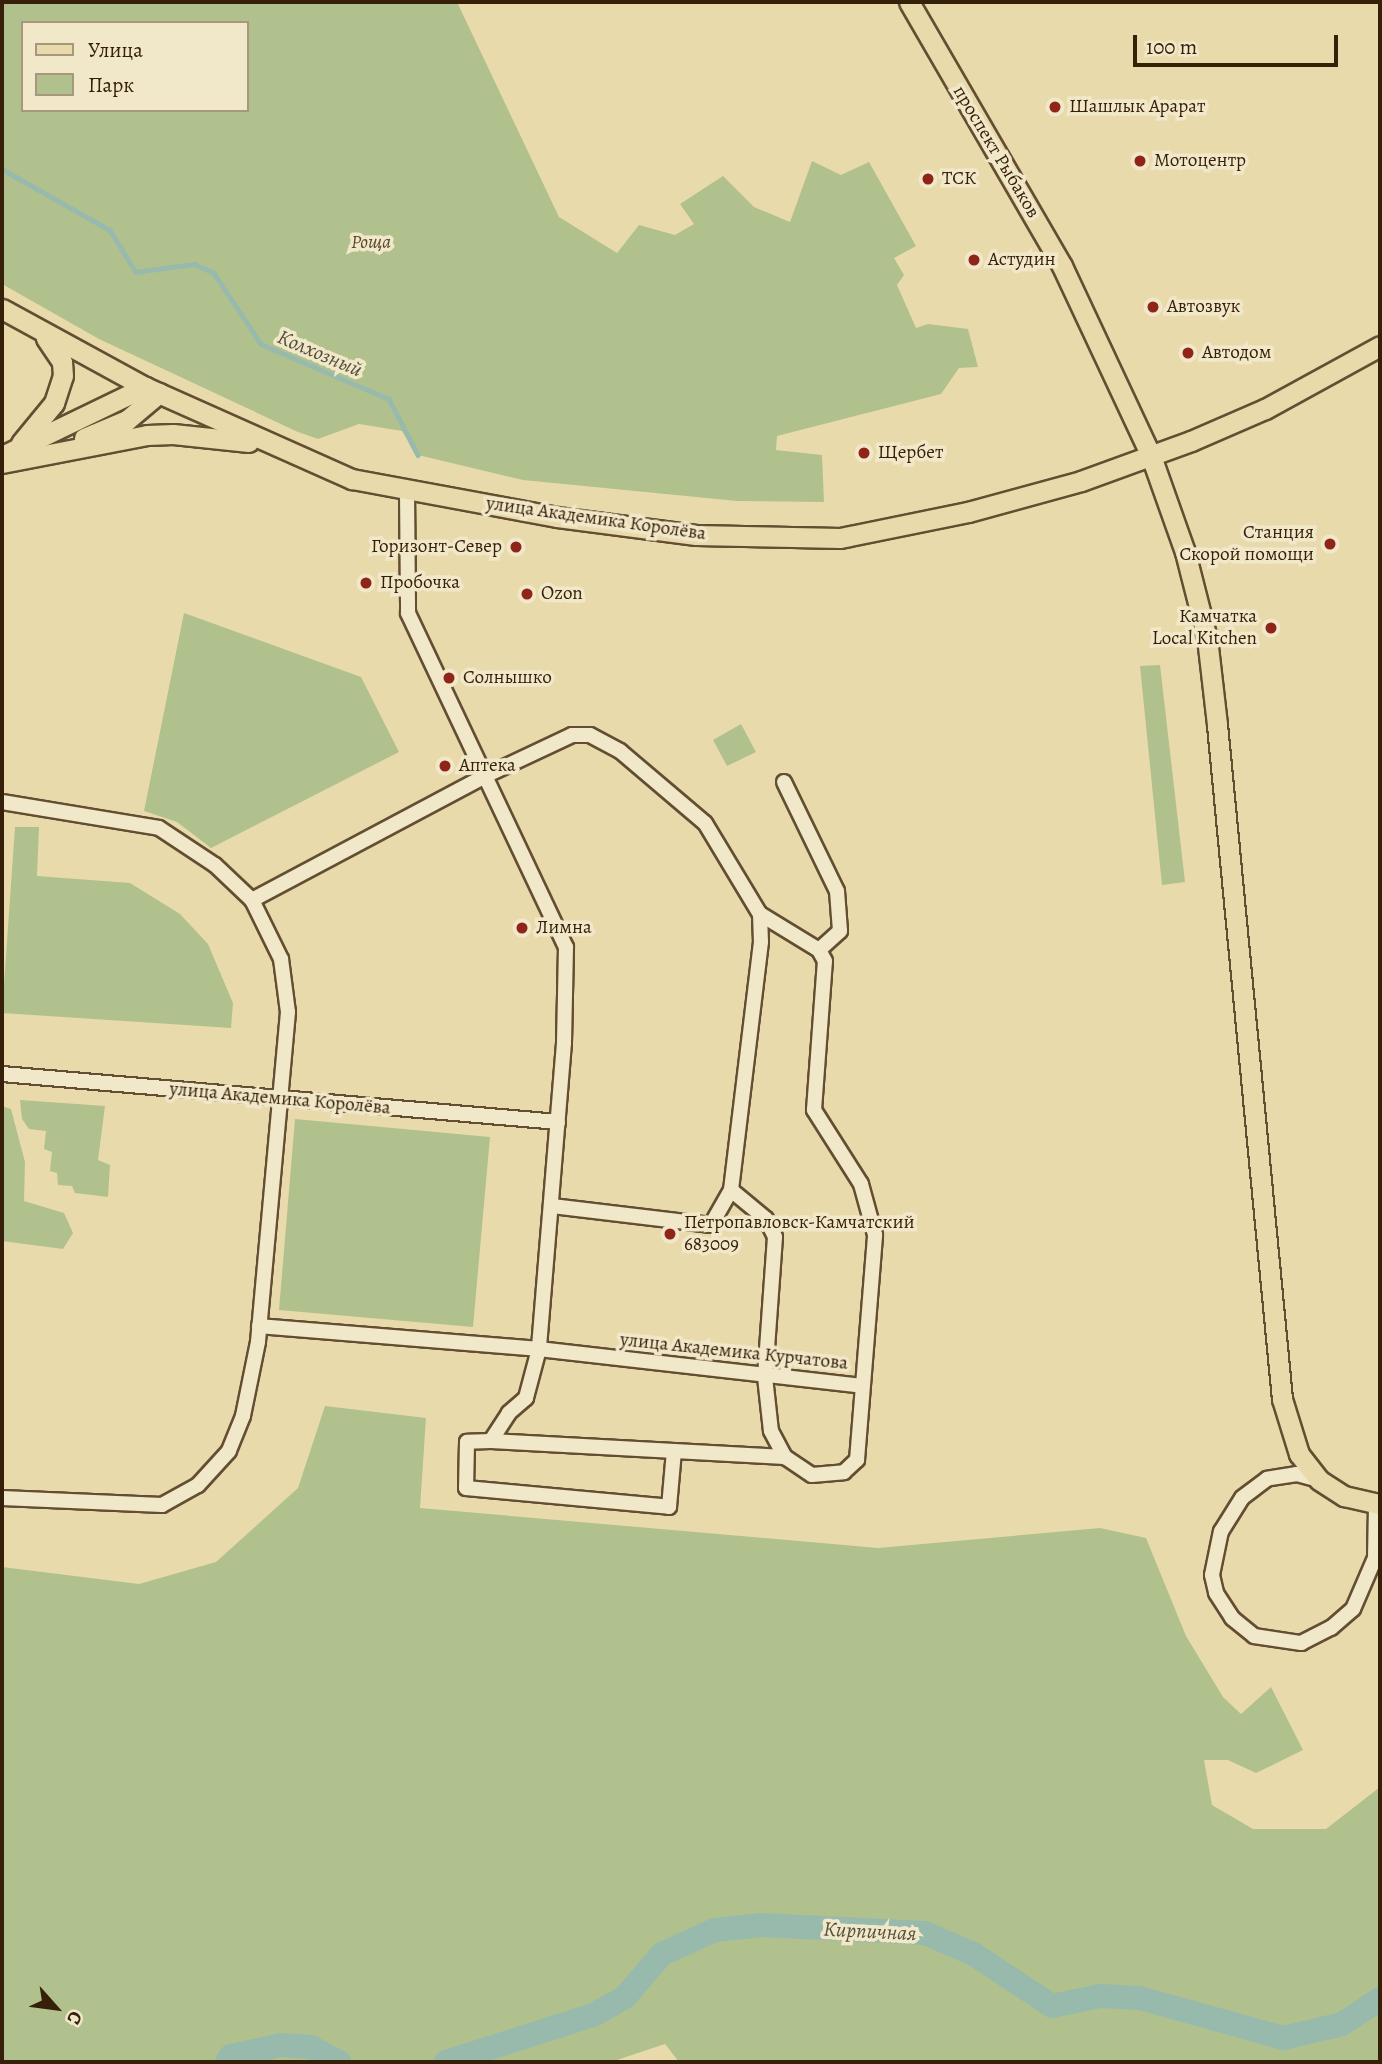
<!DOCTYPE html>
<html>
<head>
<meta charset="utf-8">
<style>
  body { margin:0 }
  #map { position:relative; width:1382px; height:2064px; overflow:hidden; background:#e9daac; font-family:Alegreya,serif }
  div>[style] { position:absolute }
  .green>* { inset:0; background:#b1c18d }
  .stream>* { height:4.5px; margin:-2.25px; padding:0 2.25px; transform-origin:2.25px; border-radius:2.25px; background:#97baad }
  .river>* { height:24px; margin:-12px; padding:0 12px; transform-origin:12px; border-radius:12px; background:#97baad }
  .roads { filter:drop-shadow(2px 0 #634e32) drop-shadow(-2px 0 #634e32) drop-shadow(0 2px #634e32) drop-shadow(0 -2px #634e32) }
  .minor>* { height:14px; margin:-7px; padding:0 7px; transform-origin:7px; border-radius:7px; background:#f1e7c9 }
  .major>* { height:19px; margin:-9.5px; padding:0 9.5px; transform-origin:9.5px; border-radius:9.5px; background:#e9daac }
  .dots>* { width:19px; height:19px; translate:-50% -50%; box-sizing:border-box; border:4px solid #f1e7c9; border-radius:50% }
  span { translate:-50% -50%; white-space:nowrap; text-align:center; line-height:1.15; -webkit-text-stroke:7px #f1e7c9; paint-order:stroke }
  .poi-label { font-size:19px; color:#36200a }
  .left { translate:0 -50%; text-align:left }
  .right { translate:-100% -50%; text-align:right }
  .street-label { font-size:19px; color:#36200a }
  .park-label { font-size:19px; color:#55482b; font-style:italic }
  .water-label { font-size:21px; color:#534e3b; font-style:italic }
  .frame { position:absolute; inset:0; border:4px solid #36200a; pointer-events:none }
  .legend { position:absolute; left:21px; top:21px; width:228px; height:91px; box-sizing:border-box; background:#f1e7c9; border:2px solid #a6977d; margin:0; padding:9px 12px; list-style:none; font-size:21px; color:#36200a }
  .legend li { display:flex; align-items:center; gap:14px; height:35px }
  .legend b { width:35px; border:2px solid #a6977d }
  .north { position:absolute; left:21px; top:1973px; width:70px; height:70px; -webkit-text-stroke:5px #f1e7c9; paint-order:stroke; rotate:118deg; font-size:19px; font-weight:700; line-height:28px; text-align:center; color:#36200a }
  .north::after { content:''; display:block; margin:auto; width:24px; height:32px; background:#36200a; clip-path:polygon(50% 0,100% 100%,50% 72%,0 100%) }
  .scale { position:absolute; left:1133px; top:35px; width:205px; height:32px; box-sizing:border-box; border:4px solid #36200a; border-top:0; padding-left:9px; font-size:21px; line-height:24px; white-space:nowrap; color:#36200a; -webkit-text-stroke:5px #f1e7c9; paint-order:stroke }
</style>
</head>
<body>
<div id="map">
  <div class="green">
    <i style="clip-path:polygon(evenodd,2px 2px,457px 2px,559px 217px,617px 253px,639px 225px,675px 235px,694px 224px,680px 204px,723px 176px,754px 207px,790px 222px,812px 161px,841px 175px,869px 162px,916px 246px,894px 258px,904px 275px,897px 285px,916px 328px,928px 324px,968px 329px,978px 367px,959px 368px,941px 394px,777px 436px,776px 450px,822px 455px,824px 502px,737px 501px,523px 480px,418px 455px,402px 431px,359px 424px,318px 439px,298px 432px,99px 339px,2px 284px,2px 2px,23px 23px,247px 23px,247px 110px,23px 110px,23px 23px)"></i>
    <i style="clip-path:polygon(184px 613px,361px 677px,399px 752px,211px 848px,177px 822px,144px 811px)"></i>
    <i style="clip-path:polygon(1160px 665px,1185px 882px,1162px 885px,1140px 666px)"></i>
    <i style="clip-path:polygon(741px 724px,756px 752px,727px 766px,713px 740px)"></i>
    <i style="clip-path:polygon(15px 827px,39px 827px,37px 876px,130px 883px,180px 914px,208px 944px,233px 1003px,231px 1028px,2px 1013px)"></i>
    <i style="clip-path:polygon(20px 1100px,105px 1106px,98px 1160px,110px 1165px,108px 1197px,75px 1193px,72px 1186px,58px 1185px,57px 1173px,50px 1171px,52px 1152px,44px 1149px,46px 1131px,29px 1129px,22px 1119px)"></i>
    <i style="clip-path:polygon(2px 1106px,11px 1109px,25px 1162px,24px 1201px,64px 1213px,73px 1233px,63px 1249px,2px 1241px)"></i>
    <i style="clip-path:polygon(295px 1119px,490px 1137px,473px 1327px,279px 1310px)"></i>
    <i style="clip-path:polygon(325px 1406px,426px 1418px,420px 1508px,878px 1548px,1100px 1528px,1146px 1538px,1186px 1636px,1223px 1697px,1241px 1714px,1271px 1687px,1303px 1750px,1256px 1773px,1228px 1760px,1204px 1760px,1212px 1805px,1253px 1829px,1326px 1829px,1380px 1787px,1380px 2062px,679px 2062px,665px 2044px,611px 2062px,2px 2062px,2px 1567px,139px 1584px,216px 1562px,298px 1488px)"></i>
  </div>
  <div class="stream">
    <i style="left:2px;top:169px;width:124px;rotate:29.5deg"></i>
    <i style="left:110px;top:230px;width:49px;rotate:58.2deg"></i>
    <i style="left:136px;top:272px;width:59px;rotate:-7.9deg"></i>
    <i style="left:194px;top:264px;width:22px;rotate:24deg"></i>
    <i style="left:214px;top:273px;width:85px;rotate:56.5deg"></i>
    <i style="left:261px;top:344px;width:139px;rotate:23.3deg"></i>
    <i style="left:389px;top:399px;width:63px;rotate:62.6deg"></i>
  </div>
  <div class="river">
    <i style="left:227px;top:2062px;width:7px;rotate:-56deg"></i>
    <i style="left:231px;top:2056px;width:51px;rotate:-12.4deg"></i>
    <i style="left:281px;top:2045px;width:30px;rotate:4deg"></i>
    <i style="left:311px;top:2047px;width:32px;rotate:28deg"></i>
    <i style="left:446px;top:2062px;width:154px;rotate:-17.7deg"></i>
    <i style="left:593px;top:2015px;width:37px;rotate:-29deg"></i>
    <i style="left:625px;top:1997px;width:57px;rotate:-49.3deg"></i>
    <i style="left:662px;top:1954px;width:58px;rotate:-24.4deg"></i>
    <i style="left:715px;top:1930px;width:47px;rotate:-6.1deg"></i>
    <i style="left:762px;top:1925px;width:163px;rotate:2.8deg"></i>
    <i style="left:925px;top:1933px;width:55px;rotate:23.7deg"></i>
    <i style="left:975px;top:1955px;width:92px;rotate:33.5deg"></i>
    <i style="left:1052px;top:2006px;width:49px;rotate:-11.8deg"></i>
    <i style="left:1100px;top:1996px;width:40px;rotate:2.9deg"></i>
    <i style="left:1140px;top:1998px;width:148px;rotate:15.6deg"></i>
    <i style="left:1283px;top:2038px;width:61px;rotate:-13.3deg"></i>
    <i style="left:1342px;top:2024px;width:45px;rotate:-33.3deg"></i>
  </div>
  <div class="roads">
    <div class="minor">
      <i style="left:407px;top:490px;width:123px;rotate:89.5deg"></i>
      <i style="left:408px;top:613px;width:369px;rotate:64.7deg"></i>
      <i style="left:566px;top:947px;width:96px;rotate:91.2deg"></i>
      <i style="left:564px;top:1043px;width:307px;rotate:94.7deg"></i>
      <i style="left:539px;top:1349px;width:51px;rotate:104.9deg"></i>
      <i style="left:526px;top:1398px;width:23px;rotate:139deg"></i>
      <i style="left:509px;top:1413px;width:33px;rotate:123deg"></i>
      <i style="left:491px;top:1441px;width:294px;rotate:3.1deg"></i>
      <i style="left:784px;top:782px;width:121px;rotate:64.1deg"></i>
      <i style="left:837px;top:891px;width:40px;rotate:85.7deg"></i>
      <i style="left:840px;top:931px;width:28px;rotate:138deg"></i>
      <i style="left:2px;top:802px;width:159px;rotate:9.4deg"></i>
      <i style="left:159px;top:828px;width:67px;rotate:33.5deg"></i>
      <i style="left:215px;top:865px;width:51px;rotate:43.4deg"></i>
      <i style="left:252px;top:900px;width:66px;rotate:63.8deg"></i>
      <i style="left:281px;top:959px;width:53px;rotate:82.5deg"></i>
      <i style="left:288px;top:1012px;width:331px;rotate:95.2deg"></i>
      <i style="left:258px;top:1342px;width:76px;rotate:101.5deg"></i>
      <i style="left:243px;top:1416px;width:38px;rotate:112deg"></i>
      <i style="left:229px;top:1451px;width:46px;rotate:132.4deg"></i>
      <i style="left:198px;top:1485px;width:41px;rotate:150.9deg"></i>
      <i style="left:162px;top:1505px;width:160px;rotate:-177.5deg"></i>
      <i style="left:252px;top:900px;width:264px;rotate:-28deg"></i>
      <i style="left:485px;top:776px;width:96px;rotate:-25.2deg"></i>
      <i style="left:572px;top:735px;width:18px"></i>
      <i style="left:590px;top:735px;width:34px;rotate:28deg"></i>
      <i style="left:620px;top:751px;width:111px;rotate:40.3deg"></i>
      <i style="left:705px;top:823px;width:106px;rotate:58.9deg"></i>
      <i style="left:760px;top:914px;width:28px;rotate:88deg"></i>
      <i style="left:761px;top:942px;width:250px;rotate:96.9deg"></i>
      <i style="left:731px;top:1190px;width:40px;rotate:119.7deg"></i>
      <i style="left:711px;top:1225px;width:160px;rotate:-173.2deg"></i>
      <i style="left:2px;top:1074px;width:558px;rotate:4.93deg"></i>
      <i style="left:731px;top:1190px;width:45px;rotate:39.6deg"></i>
      <i style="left:766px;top:1219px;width:20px;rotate:63deg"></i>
      <i style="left:775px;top:1237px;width:140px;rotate:94.1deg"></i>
      <i style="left:765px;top:1377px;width:54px;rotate:83.7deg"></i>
      <i style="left:771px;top:1431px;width:30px;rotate:62deg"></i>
      <i style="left:785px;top:1457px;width:32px;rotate:34deg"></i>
      <i style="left:812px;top:1475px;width:32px;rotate:-5deg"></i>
      <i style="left:844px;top:1472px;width:18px;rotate:-43deg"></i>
      <i style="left:857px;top:1460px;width:226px;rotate:-85.4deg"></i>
      <i style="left:875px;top:1235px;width:53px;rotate:-105.4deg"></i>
      <i style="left:861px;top:1184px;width:88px;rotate:-122.4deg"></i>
      <i style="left:814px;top:1110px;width:149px;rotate:-85.8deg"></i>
      <i style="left:825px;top:961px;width:13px;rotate:-119deg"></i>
      <i style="left:819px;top:950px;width:69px;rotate:-148.6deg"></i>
      <i style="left:259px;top:1326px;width:281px;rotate:4.7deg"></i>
      <i style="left:539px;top:1349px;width:325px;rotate:6.5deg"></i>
      <i style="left:491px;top:1441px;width:24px;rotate:178deg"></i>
      <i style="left:467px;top:1442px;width:46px;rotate:91.2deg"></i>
      <i style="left:466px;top:1488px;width:204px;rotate:5.3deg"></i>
      <i style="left:669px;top:1507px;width:56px;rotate:-84.9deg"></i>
      <i style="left:1319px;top:1480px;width:23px;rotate:-165deg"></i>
      <i style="left:1297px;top:1474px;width:30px;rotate:171deg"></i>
      <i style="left:1267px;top:1479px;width:31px;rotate:143deg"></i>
      <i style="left:1242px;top:1498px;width:39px;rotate:122deg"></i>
      <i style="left:1221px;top:1531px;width:45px;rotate:101.6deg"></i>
      <i style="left:1212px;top:1575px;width:18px;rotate:77deg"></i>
      <i style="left:1216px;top:1593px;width:30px;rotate:57deg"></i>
      <i style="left:1232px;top:1618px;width:28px;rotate:39deg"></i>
      <i style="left:1254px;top:1636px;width:48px;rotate:8.5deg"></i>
      <i style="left:1301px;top:1643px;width:34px;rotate:-27deg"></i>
      <i style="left:1331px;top:1628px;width:29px;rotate:-41deg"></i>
      <i style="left:1353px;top:1609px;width:56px;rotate:-66.7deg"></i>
      <i style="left:1375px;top:1558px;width:54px;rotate:-88.9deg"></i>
    </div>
    <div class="major">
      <i style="left:909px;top:2px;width:305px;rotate:59.9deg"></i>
      <i style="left:1062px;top:266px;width:210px;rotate:64.9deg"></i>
      <i style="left:1151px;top:456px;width:102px;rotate:70.5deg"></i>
      <i style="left:1185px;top:552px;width:89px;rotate:75.7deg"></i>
      <i style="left:1207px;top:638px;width:88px;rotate:83.4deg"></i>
      <i style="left:1217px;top:725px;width:677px;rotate:84.49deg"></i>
      <i style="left:1282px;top:1399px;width:58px;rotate:72.8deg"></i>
      <i style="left:1299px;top:1454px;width:33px;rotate:52deg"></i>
      <i style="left:1319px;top:1480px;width:30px;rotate:33deg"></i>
      <i style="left:1344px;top:1496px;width:37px;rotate:13deg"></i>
      <i style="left:2px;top:309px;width:163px;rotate:28.6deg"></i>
      <i style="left:145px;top:387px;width:227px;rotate:24deg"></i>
      <i style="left:352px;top:479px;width:208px;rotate:10.5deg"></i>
      <i style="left:557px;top:517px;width:140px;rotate:7.4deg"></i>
      <i style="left:696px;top:535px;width:144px;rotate:1.2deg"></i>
      <i style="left:840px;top:538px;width:131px;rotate:-11.5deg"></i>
      <i style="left:968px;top:512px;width:117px;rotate:-15.3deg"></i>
      <i style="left:1081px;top:481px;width:117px;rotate:-20deg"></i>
      <i style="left:1191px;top:441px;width:81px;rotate:-23.4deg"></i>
      <i style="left:1265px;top:409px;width:131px;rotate:-28.7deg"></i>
      <i style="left:84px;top:438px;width:47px;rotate:-22.7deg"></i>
      <i style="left:127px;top:420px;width:42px;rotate:-40.2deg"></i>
      <i style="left:21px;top:443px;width:52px;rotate:-50.5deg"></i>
      <i style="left:54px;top:403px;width:28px;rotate:-72deg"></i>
      <i style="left:63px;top:376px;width:14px;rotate:-94deg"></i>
      <i style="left:62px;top:362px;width:29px;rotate:-124deg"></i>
      <i style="left:2px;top:456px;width:159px;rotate:-25.8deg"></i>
      <i style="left:2px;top:463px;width:148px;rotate:-10.9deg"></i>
      <i style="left:147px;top:435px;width:26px;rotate:-2deg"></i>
      <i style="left:173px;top:434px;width:76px;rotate:6deg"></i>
    </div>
  </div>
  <div class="dots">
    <i style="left:1055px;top:107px;background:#8f2418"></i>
    <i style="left:1140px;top:161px;background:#8f2418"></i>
    <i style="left:928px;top:179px;background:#8f2418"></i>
    <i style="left:974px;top:260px;background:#8f2418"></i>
    <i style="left:1153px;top:307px;background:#8f2418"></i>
    <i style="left:1188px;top:353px;background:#8f2418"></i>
    <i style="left:864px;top:453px;background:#8f2418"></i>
    <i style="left:1330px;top:544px;background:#8f2418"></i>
    <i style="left:516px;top:547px;background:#8f2418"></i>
    <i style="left:366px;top:583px;background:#8f2418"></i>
    <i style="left:527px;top:594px;background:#8f2418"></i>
    <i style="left:1271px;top:628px;background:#8f2418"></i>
    <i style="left:449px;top:678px;background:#8f2418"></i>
    <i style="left:445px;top:766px;background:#8f2418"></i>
    <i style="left:522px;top:928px;background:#8f2418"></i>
    <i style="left:670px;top:1234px;background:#8f2418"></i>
  </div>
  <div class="poi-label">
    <span class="left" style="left:1069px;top:107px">Шашлык Арарат</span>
    <span class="left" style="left:1154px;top:161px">Мотоцентр</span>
    <span class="left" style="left:942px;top:179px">ТСК</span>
    <span class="left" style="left:988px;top:260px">Астудин</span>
    <span class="left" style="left:1167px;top:307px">Автозвук</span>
    <span class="left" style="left:1202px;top:353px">Автодом</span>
    <span class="left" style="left:878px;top:453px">Щербет</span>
    <span class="right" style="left:1314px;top:544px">Станция<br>Скорой помощи</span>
    <span class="right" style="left:502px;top:547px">Горизонт-Север</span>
    <span class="left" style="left:380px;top:583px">Пробочка</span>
    <span class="left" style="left:541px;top:594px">Ozon</span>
    <span class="right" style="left:1257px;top:628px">Камчатка<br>Local Kitchen</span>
    <span class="left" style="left:463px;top:678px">Солнышко</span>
    <span class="left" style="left:459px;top:766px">Аптека</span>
    <span class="left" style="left:536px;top:928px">Лимна</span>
    <span class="left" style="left:684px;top:1234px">Петропавловск-Камчатский<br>683009</span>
  </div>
  <div class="street-label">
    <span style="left:996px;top:152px;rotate:59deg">проспект Рыбаков</span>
    <span style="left:596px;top:519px;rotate:8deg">улица Академика Королёва</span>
    <span style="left:280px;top:1099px;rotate:5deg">улица Академика Королёва</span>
    <span style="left:734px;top:1352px;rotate:6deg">улица Академика Курчатова</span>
  </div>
  <div class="park-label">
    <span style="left:371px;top:243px">Роща</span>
  </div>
  <div class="water-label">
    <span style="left:320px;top:353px;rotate:23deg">Колхозный</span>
    <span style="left:870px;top:1931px;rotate:3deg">Кирпичная</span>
  </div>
  <div class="frame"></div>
  <ul class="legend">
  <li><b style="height:9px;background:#e9daac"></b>Улица</li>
  <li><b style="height:19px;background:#b1c18d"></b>Парк</li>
  </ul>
  <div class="north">С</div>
  <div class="scale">100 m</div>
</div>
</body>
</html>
